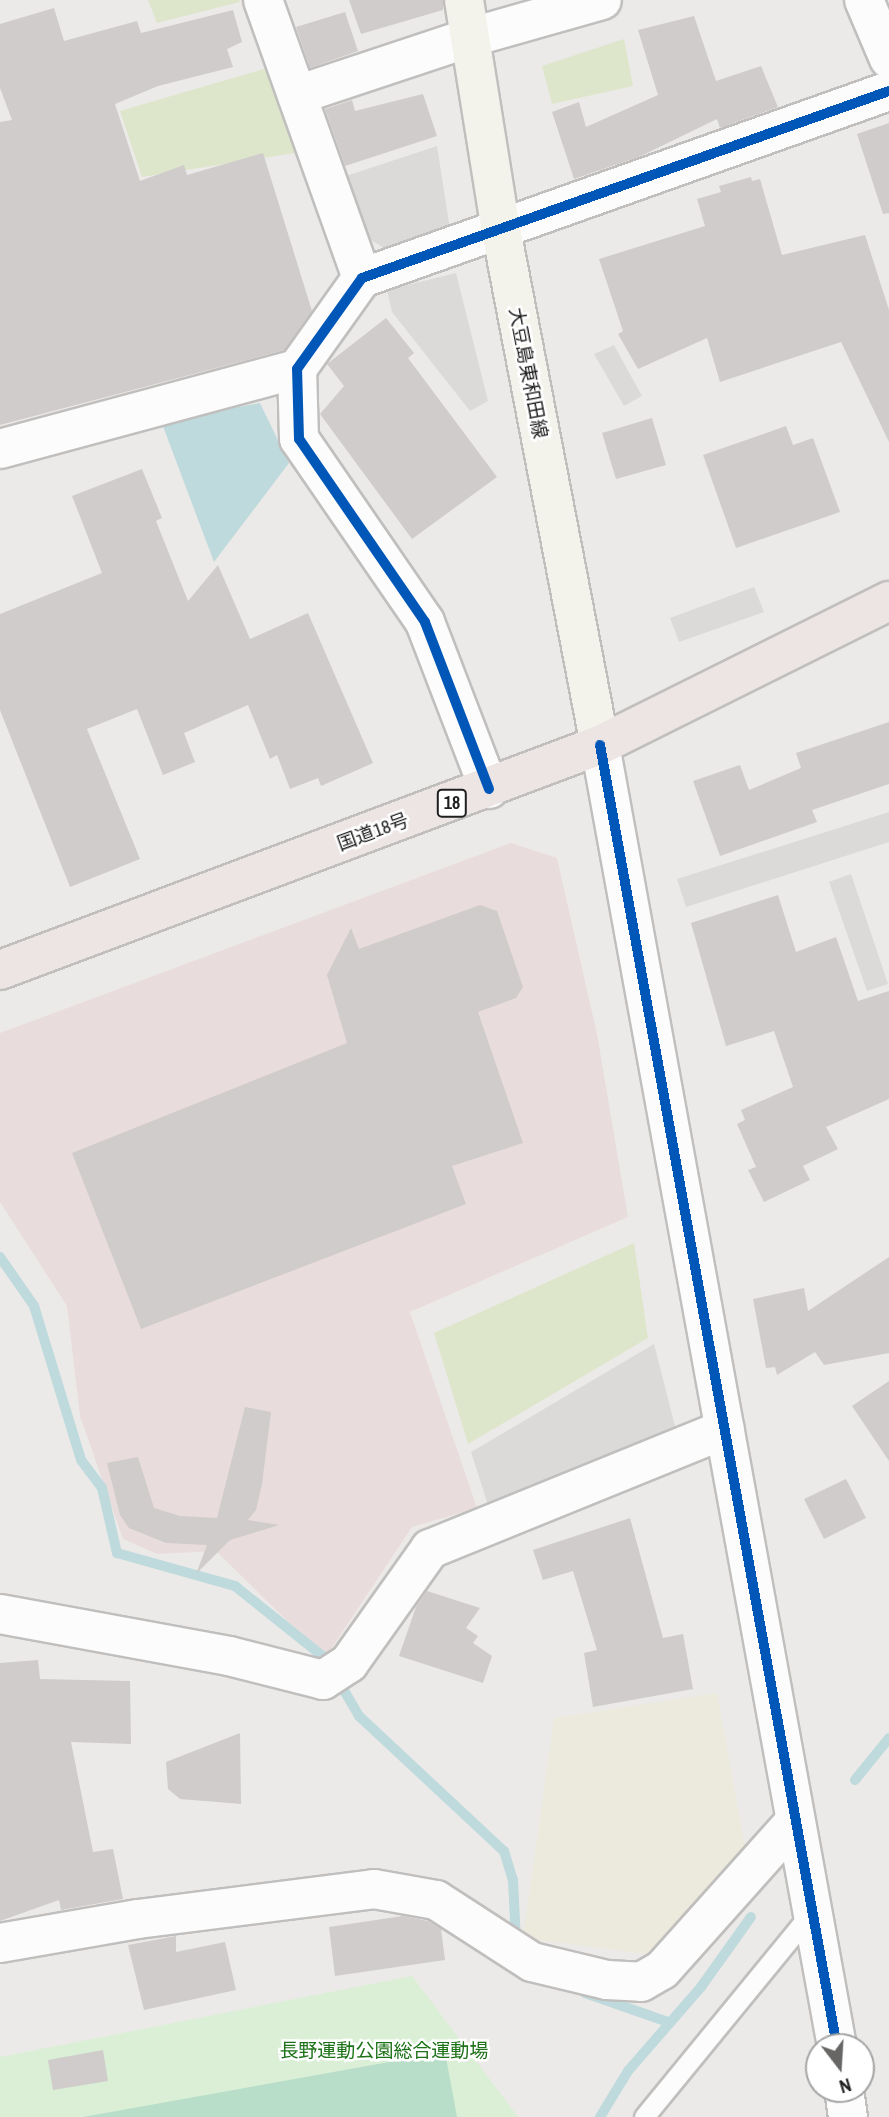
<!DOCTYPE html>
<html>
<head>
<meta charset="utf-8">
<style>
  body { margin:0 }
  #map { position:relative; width:889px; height:2117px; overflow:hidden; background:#eceae8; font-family:"Archivo Narrow","Noto Sans JP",sans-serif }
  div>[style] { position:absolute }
  .commercial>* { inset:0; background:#e9dcdc }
  .religious>* { inset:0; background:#dbdad9 }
  .farmland>* { inset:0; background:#ebeadc }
  .grass>* { inset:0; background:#dde6ca }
  .park>* { inset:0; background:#daefd6 }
  .pitch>* { inset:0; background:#b8dec9 }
  .water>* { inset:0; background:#bedadc }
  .stream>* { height:10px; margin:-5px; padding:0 5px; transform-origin:5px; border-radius:5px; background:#bedadc }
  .building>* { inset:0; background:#cfcccb }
  .roads { filter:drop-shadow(2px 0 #c0bfbe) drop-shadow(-2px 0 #c0bfbe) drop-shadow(0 2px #c0bfbe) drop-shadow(0 -2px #c0bfbe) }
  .service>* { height:19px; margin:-9.5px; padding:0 9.5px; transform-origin:9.5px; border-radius:9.5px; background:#fcfcfc }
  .minor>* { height:38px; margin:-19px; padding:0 19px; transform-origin:19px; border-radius:19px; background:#fcfcfc }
  .tertiary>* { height:38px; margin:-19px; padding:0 19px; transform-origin:19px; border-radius:19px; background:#fcfcfc }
  .secondary>* { height:38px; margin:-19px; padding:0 19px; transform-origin:19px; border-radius:19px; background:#f3f2eb }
  .trunk>* { height:38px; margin:-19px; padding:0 19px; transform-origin:19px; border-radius:19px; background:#ece5e4 }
  .cycleway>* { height:10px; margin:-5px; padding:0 5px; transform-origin:5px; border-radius:5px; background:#0057b8 }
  span { translate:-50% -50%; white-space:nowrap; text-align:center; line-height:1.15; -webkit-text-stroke:5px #fff; paint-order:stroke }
  .shield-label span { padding:2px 5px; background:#fff; border:2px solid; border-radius:5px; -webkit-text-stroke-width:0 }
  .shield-label { font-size:18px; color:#1f1f1f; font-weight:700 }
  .street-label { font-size:19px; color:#1f1f1f }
  .park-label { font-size:19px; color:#1d7218 }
  .north { position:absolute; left:805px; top:2033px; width:70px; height:70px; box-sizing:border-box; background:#fff; border:2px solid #a5a5a5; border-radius:50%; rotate:163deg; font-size:19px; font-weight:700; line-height:28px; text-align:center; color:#1f1f1f }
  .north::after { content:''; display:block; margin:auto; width:24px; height:32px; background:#676665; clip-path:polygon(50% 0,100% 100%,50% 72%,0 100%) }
</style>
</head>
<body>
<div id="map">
  <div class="commercial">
    <i style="clip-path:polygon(511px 843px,557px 858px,597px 1034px,628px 1217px,410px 1312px,477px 1508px,412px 1527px,325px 1658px,216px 1551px,157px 1554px,123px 1539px,80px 1416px,67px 1306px,0 1202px,0 1033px)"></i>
  </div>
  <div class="religious">
    <i style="clip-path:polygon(437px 146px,450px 229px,384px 248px,369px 239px,343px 177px)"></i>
    <i style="clip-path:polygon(456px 273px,488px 401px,470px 411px,392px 312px,387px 290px)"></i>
    <i style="clip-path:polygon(614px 345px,642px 396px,624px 406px,594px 354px)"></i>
    <i style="clip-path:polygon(754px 587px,764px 612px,679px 642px,670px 618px)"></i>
    <i style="clip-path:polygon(889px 812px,889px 842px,686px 907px,677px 879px)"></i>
    <i style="clip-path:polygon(851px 874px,888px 984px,867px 991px,829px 882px)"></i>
    <i style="clip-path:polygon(654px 1344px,676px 1430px,489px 1508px,471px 1452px)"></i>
  </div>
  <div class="farmland">
    <i style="clip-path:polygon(717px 1693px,748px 1864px,662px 1956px,523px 1938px,554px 1718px)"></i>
  </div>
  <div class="grass">
    <i style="clip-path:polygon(148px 0,239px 0,240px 2px,157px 23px)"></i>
    <i style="clip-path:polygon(624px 39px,633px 86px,552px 104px,542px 66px)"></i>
    <i style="clip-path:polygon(267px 68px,301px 152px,142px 177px,120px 111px)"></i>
    <i style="clip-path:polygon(634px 1243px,648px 1338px,468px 1444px,434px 1333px)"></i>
  </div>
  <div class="park">
    <i style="clip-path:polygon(412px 1976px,518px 2117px,0 2117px,0 2057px)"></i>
  </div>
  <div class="pitch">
    <i style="clip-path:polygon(445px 2052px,457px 2117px,83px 2117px)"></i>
  </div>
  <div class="water">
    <i style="clip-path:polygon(260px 403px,289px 463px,214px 562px,161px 421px)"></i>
  </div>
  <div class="stream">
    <i style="left:0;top:1257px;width:60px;rotate:55.2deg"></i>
    <i style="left:34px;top:1306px;width:161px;rotate:73deg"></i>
    <i style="left:81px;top:1460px;width:35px;rotate:53deg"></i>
    <i style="left:102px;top:1488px;width:67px;rotate:77deg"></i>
    <i style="left:117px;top:1553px;width:123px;rotate:15.6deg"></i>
    <i style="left:235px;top:1586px;width:115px;rotate:38.7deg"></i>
    <i style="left:325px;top:1658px;width:67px;rotate:59.6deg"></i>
    <i style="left:359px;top:1716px;width:198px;rotate:43deg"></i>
    <i style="left:504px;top:1851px;width:30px;rotate:73deg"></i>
    <i style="left:513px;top:1880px;width:61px;rotate:87.2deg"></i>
    <i style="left:855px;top:1780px;width:54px;rotate:-51deg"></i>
    <i style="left:585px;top:1993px;width:88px;rotate:19.3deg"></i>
    <i style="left:600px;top:2117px;width:54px;rotate:-58.7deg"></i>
    <i style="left:628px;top:2071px;width:111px;rotate:-49deg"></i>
    <i style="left:701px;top:1987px;width:86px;rotate:-54.5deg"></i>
  </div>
  <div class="building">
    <i style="clip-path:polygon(349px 0,443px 0,443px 10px,361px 34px)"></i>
    <i style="clip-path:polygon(54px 8px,64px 41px,137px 21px,141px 33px,233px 10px,242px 42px,227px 49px,233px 67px,158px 86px,115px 104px,140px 181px,184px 165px,187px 175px,263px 153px,312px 311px,284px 350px,0 425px,0 122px,12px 120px,0 88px,0 24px)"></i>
    <i style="clip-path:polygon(345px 12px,358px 51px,310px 68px,296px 27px)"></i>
    <i style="clip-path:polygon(694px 16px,716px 81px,761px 66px,778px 107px,720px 128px,717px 119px,641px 156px,574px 179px,552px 112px,579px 102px,586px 127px,658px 95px,638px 30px)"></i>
    <i style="clip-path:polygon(423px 94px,437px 136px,345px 166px,325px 109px,352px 100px,355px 111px)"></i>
    <i style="clip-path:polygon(889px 123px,889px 213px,883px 214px,857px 134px)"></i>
    <i style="clip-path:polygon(751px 177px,752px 181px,760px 179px,782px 255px,865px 235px,889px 310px,889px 442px,841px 342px,720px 382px,707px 338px,638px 369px,618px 334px,623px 331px,599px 259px,705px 226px,697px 199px,721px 192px,719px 186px)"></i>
    <i style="clip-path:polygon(386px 318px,414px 353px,408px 358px,497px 477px,412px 539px,320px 414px,344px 386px,327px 364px)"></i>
    <i style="clip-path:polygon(652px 418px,666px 465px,616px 479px,602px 433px)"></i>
    <i style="clip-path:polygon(786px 426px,793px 445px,813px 438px,840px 512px,736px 548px,703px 455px)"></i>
    <i style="clip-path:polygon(142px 469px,162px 518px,156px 521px,188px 601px,218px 565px,250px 639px,308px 613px,373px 763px,321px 786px,318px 778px,290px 789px,277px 755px,270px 759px,248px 705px,184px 733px,195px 762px,163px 775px,137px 709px,87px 729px,140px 859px,70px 887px,0 710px,0 614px,102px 573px,72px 496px)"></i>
    <i style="clip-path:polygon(889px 722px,889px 784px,812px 810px,817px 822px,720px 856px,693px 781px,740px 765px,749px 790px,801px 768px,796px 753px)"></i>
    <i style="clip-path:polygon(778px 895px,796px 952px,836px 937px,858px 1001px,889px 991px,889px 1099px,826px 1127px,838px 1149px,803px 1166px,810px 1180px,764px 1202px,748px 1170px,756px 1167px,737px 1124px,745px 1120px,741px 1110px,793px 1087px,774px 1031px,726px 1046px,691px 923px)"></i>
    <i style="clip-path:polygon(480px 905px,497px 911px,523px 987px,516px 998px,478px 1012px,523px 1143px,452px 1166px,466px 1204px,141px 1329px,72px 1153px,347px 1043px,327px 975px,351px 928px,359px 949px)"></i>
    <i style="clip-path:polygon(889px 1257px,889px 1353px,824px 1365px,815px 1352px,777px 1375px,775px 1367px,766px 1368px,753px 1299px,804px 1288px,808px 1311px)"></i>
    <i style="clip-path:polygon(889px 1381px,889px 1461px,852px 1406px)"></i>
    <i style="clip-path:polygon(245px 1407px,271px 1412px,262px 1484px,256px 1510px,248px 1520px,279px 1525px,230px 1540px,196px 1574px,207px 1545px,166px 1543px,129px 1528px,120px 1515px,107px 1463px,138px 1457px,154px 1508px,180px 1516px,217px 1518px)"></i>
    <i style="clip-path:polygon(846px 1479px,866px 1518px,824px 1539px,804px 1499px)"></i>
    <i style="clip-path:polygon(630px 1518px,663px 1638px,683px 1634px,693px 1689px,593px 1707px,584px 1653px,597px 1650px,573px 1571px,543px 1580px,533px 1550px)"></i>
    <i style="clip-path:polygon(427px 1591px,480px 1608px,466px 1628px,478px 1636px,473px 1643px,492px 1656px,483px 1683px,399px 1656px,416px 1607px)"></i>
    <i style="clip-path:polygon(38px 1660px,40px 1679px,130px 1681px,131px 1744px,71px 1742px,93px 1852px,113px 1849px,123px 1899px,61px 1910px,59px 1900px,0 1921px,0 1663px)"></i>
    <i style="clip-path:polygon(240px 1733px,241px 1804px,180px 1799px,168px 1789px,166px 1762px)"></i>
    <i style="clip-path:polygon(403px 1916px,428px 1921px,441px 1929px,445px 1960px,335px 1976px,329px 1927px)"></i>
    <i style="clip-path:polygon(176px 1936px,176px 1952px,225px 1942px,236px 1990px,144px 2010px,128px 1945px)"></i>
    <i style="clip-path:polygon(103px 2050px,108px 2081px,53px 2090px,48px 2060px)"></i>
  </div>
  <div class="roads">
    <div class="service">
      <i style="left:644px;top:2117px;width:265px;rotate:-50.7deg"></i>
    </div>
    <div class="minor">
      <i style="left:263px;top:0;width:295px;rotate:70.4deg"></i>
      <i style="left:864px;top:0;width:64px;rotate:67deg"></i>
      <i style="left:297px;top:95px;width:180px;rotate:-18.4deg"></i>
      <i style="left:468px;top:38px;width:139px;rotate:-15.8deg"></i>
      <i style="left:0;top:449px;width:308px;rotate:-15.1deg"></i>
      <i style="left:489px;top:789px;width:179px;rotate:-111deg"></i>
      <i style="left:425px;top:622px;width:222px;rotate:-124.5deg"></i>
      <i style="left:299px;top:439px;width:70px;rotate:-91.6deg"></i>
      <i style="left:297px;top:369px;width:112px;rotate:-54.5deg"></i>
      <i style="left:362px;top:278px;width:559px;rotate:-19.54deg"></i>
      <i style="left:0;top:1614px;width:233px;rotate:10.4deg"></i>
      <i style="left:229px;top:1656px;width:97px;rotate:14.3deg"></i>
      <i style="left:323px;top:1680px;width:31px;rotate:-33deg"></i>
      <i style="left:349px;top:1663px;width:140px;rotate:-54.6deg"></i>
      <i style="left:430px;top:1549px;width:318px;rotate:-22.1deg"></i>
      <i style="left:0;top:1943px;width:140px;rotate:-9.9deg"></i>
      <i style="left:138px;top:1919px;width:238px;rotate:-7.2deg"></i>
      <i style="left:374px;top:1889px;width:63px;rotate:10.1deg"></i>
      <i style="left:436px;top:1900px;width:114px;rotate:32.9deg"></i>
      <i style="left:532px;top:1962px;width:77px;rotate:13.5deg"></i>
      <i style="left:607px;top:1980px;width:34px;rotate:3deg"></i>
      <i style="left:641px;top:1982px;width:24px;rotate:-30deg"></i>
      <i style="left:662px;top:1970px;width:200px;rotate:-48.2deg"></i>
    </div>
    <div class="tertiary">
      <i style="left:600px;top:745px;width:1323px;rotate:79.68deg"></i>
      <i style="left:844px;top:2089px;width:28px;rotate:82deg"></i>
    </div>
    <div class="secondary">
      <i style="left:464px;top:0;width:233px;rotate:80.9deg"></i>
      <i style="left:501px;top:230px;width:524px;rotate:79.12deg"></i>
    </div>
    <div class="trunk">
      <i style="left:0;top:970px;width:641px;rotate:-20.56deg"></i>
      <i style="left:600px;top:745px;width:323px;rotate:-26.5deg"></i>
    </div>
  </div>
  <div class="cycleway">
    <i style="left:600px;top:745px;width:1323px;rotate:79.68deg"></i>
    <i style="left:489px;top:789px;width:179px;rotate:-111deg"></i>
    <i style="left:425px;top:622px;width:222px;rotate:-124.5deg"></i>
    <i style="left:299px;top:439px;width:70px;rotate:-91.6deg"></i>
    <i style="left:297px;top:369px;width:112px;rotate:-54.5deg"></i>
    <i style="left:362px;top:278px;width:559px;rotate:-19.54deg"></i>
  </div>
  <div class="shield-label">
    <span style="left:452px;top:803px">18</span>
  </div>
  <div class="street-label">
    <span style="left:528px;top:373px;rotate:79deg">大豆島東和田線</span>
    <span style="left:373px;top:832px;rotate:-20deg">国道18号</span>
  </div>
  <div class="park-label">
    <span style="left:384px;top:2051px">長野運動公園総合運動場</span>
  </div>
  <div class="north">N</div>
</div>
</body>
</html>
